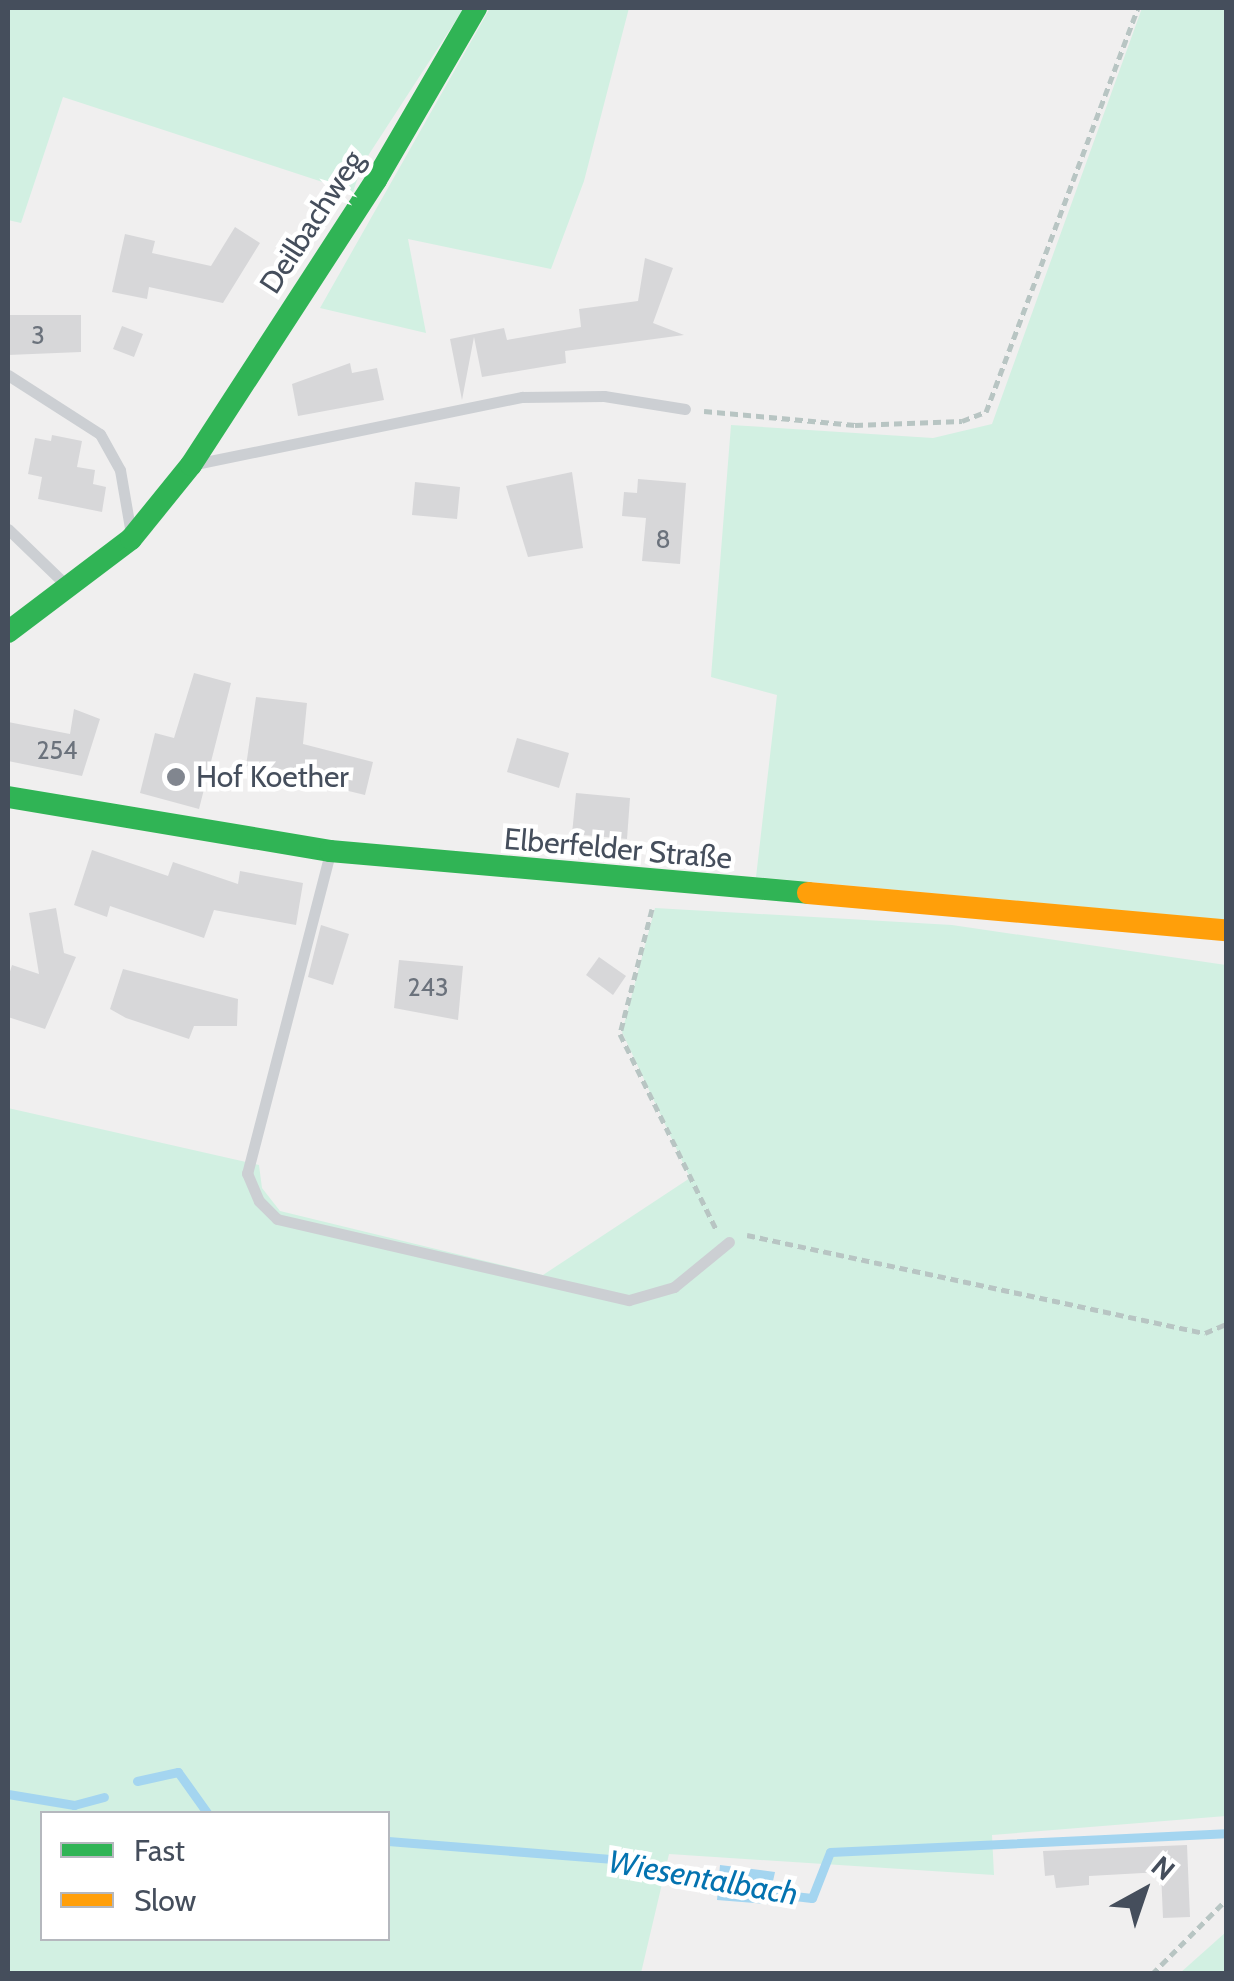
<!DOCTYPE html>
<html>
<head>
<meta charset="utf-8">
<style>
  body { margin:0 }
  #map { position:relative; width:1234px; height:1981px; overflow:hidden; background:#f0efef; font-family:Cabin,sans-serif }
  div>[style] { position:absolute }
  .green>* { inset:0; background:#d2f0e2 }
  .water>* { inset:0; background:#a4d5f0 }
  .stream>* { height:9px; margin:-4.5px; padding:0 4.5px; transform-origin:4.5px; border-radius:4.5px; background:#a4d5f0 }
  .building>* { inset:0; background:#d7d7d9 }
  .path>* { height:5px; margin-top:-2.5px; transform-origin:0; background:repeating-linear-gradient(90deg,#b8c5c3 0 8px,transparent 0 13px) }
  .lane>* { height:11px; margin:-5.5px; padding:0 5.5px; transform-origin:5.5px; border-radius:5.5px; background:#cccfd3 }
  .fast>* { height:22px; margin:-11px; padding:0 11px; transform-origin:11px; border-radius:11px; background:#30b455 }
  .slow>* { height:22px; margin:-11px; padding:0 11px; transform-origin:11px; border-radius:11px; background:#ff9f0a }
  .dots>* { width:28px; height:28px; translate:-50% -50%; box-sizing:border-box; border:5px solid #fff; border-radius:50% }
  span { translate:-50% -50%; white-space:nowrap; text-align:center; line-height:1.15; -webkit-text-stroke:9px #fff; paint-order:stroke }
  .number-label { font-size:25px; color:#6b727c }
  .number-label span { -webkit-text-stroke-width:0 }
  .street-label { font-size:30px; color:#454e5c }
  .poi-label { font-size:30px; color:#454e5c }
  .left { translate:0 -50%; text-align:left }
  .water-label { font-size:32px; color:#0473b0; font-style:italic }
  .frame { position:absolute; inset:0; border:10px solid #454e5c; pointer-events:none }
  .legend { position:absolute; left:40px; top:1811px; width:350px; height:130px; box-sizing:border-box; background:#fff; border:2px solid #b5b8be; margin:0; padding:12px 18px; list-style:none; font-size:30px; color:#454e5c }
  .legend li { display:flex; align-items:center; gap:20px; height:50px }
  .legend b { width:50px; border:2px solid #b5b8be }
  .north { position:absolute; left:1094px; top:1841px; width:100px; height:100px; -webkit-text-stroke:8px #fff; paint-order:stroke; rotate:40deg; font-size:28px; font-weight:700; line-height:40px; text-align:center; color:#454e5c }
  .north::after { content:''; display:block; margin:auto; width:35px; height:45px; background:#454e5c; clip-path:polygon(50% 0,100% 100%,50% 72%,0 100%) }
</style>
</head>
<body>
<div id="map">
  <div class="green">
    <i style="clip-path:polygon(8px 8px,464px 8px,362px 165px,353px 192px,63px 97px,21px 223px,8px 220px)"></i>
    <i style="clip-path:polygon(490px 8px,629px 8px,584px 181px,551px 269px,408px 239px,426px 333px,320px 308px)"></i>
    <i style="clip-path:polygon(1142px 8px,1226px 8px,1226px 920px,756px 877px,777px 695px,711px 677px,731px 425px,933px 438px,992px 424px)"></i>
    <i style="clip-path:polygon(evenodd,655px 908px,952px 925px,1226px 965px,1226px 1816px,992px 1835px,994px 1875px,669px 1854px,641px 1973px,8px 1974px,8px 1108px,259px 1165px,262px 1188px,280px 1211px,543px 1275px,690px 1178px,622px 1032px,655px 908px,42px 1814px,388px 1814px,388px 1938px,42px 1938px,42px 1814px)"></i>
    <i style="clip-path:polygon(1226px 1932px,1226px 1973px,1180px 1973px)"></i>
  </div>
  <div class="water">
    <i style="clip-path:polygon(720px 1865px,775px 1872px,768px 1904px,717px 1900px)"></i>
  </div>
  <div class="stream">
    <i style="left:137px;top:1781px;width:42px;rotate:-12.4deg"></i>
    <i style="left:178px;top:1772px;width:52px;rotate:54.5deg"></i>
    <i style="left:8px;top:1794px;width:67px;rotate:9.5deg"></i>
    <i style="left:74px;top:1805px;width:31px;rotate:-15deg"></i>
    <i style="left:388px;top:1841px;width:223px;rotate:4.6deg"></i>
    <i style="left:610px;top:1859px;width:118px;rotate:13.2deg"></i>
    <i style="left:760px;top:1892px;width:52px;rotate:6.6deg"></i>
    <i style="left:812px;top:1898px;width:49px;rotate:-68.6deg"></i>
    <i style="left:830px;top:1852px;width:396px;rotate:-2.7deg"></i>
  </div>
  <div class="building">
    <i style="clip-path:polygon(235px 227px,260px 243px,223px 303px,149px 287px,147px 299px,112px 292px,125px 234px,155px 241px,152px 253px,211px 266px)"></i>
    <i style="clip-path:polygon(645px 258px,673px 268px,653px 323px,684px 335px,565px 351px,566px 363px,482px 377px,474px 337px,462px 400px,450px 339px,504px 328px,507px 340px,581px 327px,579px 309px,638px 301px)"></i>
    <i style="clip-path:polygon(8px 315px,81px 315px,81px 352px,8px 355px)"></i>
    <i style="clip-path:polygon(122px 326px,143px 334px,134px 357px,113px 349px)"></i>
    <i style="clip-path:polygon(350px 363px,352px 373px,377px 368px,384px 400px,298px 416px,292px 384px)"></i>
    <i style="clip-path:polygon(52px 435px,82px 441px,77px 467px,95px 470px,93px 484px,106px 487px,102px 512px,38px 499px,42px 477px,28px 474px,35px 438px,51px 441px)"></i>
    <i style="clip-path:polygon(572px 472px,583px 548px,528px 557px,506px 486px)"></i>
    <i style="clip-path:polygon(638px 479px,686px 483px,680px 564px,642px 561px,646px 518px,622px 516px,624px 492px,637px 493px)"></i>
    <i style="clip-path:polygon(415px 482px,460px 487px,457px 519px,412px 515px)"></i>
    <i style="clip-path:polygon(194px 673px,231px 683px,199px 809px,140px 793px,155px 733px,174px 738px)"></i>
    <i style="clip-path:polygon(256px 697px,307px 703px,303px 744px,373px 762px,365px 795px,324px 785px,327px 774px,246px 766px)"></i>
    <i style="clip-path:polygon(74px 709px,100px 719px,82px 776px,8px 761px,8px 722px,70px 734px)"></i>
    <i style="clip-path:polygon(517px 738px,569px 753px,559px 788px,507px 772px)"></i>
    <i style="clip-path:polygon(576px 793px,630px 798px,627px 839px,572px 834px)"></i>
    <i style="clip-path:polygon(92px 850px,168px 876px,173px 862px,238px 884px,240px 871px,303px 883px,296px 925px,214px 910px,204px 938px,110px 906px,107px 917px,74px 905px)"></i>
    <i style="clip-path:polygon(56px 908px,64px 953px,76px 957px,45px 1029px,8px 1017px,8px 978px,12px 965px,39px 974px,29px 913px)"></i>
    <i style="clip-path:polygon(321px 925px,349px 934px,333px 985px,308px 977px)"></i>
    <i style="clip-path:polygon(599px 957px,626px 976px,613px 995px,586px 975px)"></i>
    <i style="clip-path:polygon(399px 960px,463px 966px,458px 1020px,394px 1008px)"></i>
    <i style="clip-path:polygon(123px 969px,238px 999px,237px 1026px,194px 1026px,189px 1039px,126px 1018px,110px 1009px)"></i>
    <i style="clip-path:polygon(1187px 1845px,1190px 1917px,1163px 1918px,1161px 1872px,1089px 1876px,1089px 1885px,1056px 1888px,1054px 1875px,1045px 1876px,1043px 1851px)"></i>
  </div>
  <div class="path">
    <i style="left:704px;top:411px;width:152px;rotate:5.3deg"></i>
    <i style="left:855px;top:425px;width:107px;rotate:-2.1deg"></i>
    <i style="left:962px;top:421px;width:26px;rotate:-21deg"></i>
    <i style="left:986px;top:412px;width:432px;rotate:-69.4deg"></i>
    <i style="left:652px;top:909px;width:129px;rotate:104.4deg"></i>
    <i style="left:620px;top:1034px;width:217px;rotate:63.8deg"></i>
    <i style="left:747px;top:1235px;width:468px;rotate:12.1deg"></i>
    <i style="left:1205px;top:1333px;width:23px;rotate:-23deg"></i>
    <i style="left:1152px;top:1974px;width:105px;rotate:-45deg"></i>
  </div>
  <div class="lane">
    <i style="left:8px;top:375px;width:109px;rotate:32.7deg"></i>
    <i style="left:100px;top:434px;width:41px;rotate:60.9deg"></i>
    <i style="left:120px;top:470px;width:59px;rotate:80.2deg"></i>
    <i style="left:200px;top:463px;width:329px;rotate:-11.6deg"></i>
    <i style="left:522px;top:397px;width:82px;rotate:-0.7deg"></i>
    <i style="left:604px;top:396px;width:82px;rotate:9.1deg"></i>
    <i style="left:8px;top:529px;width:81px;rotate:44deg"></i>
    <i style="left:330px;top:853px;width:331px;rotate:104.5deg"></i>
    <i style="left:247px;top:1173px;width:30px;rotate:67deg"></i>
    <i style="left:259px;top:1201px;width:25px;rotate:45deg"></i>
    <i style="left:277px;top:1219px;width:361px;rotate:13deg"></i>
    <i style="left:629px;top:1300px;width:47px;rotate:-16.1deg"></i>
    <i style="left:674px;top:1287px;width:71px;rotate:-39.3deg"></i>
  </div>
  <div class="fast">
    <i style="left:8px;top:632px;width:154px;rotate:-37.1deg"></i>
    <i style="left:131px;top:539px;width:95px;rotate:-51deg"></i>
    <i style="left:191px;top:465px;width:340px;rotate:-57deg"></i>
    <i style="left:376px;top:180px;width:199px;rotate:-59.8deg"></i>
    <i style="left:8px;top:797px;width:326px;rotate:9.5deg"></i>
    <i style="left:330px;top:851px;width:480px;rotate:5deg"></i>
  </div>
  <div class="slow">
    <i style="left:808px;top:893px;width:420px;rotate:5.1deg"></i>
  </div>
  <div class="dots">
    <i style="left:176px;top:777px;background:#81868f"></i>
  </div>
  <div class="number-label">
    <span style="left:38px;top:335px">3</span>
    <span style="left:663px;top:539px">8</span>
    <span style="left:57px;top:750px">254</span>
    <span style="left:428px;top:987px">243</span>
  </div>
  <div class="street-label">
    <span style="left:312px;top:222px;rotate:-57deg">Deilbachweg</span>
    <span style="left:618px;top:849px;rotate:5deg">Elberfelder Straße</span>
  </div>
  <div class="poi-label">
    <span class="left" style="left:196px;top:777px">Hof Koether</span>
  </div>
  <div class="water-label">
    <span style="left:703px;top:1878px;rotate:10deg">Wiesentalbach</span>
  </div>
  <div class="frame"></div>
  <ul class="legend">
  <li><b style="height:12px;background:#30b455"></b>Fast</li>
  <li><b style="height:12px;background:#ff9f0a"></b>Slow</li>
  </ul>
  <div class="north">N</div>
</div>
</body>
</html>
